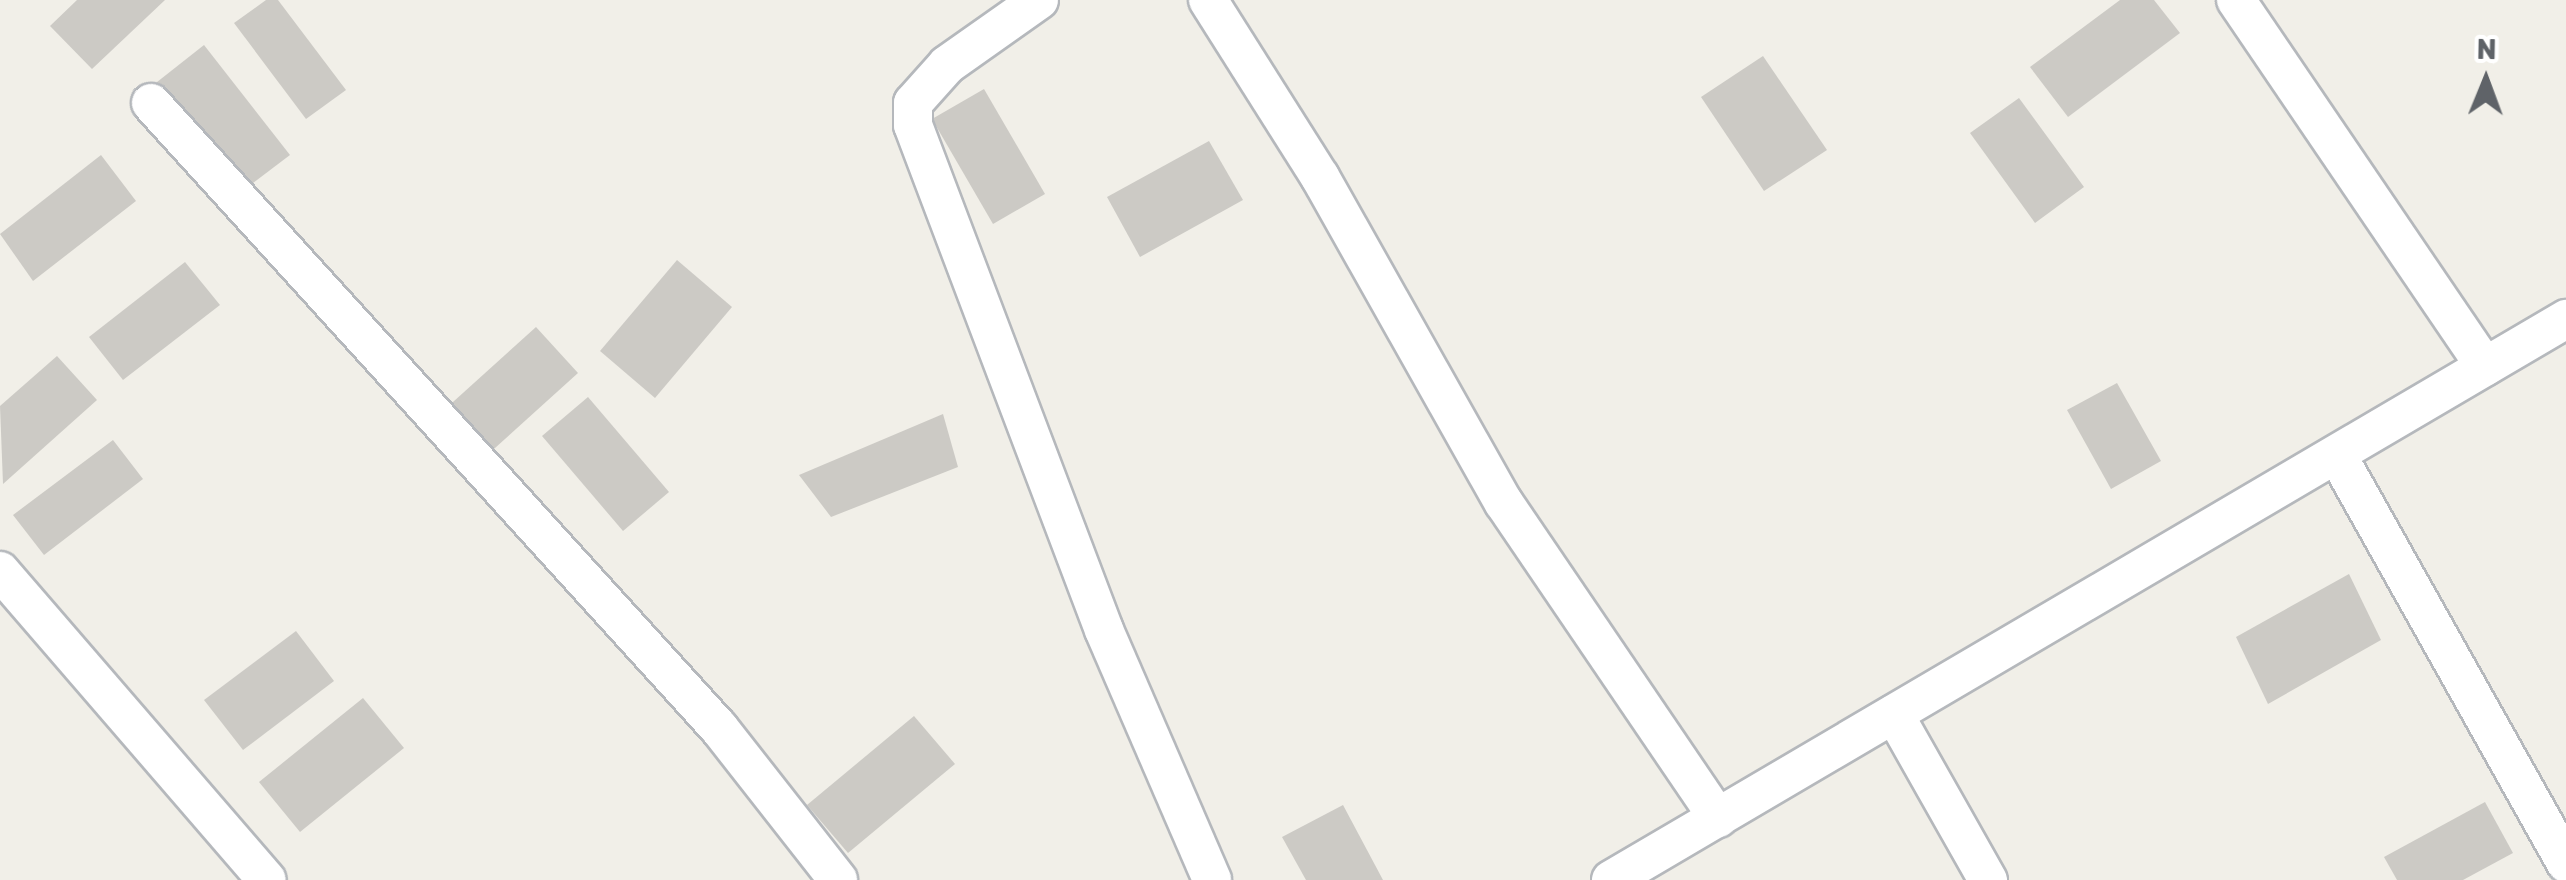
<!DOCTYPE html>
<html>
<head>
<meta charset="utf-8">
<style>
  body { margin:0 }
  #map { position:relative; width:2566px; height:880px; overflow:hidden; background:#f1efe8; font-family:Rubik,sans-serif }
  div>[style] { position:absolute }
  .building>* { inset:0; background:#cccac5 }
  .roads { filter:drop-shadow(2px 0 #b5b8bc) drop-shadow(-2px 0 #b5b8bc) drop-shadow(0 2px #b5b8bc) drop-shadow(0 -2px #b5b8bc) }
  .minor>* { height:38px; margin:-19px; padding:0 19px; transform-origin:19px; border-radius:19px; background:#fff }
  span { translate:-50% -50%; white-space:nowrap; text-align:center; line-height:1.15; -webkit-text-stroke:10px #fff; paint-order:stroke }
  .north { position:absolute; left:2436px; top:30px; width:100px; height:100px; -webkit-text-stroke:8px #fff; paint-order:stroke; rotate:1deg; font-size:28px; font-weight:700; line-height:40px; text-align:center; color:#5f6368 }
  .north::after { content:''; display:block; margin:auto; width:35px; height:45px; background:#5f6368; clip-path:polygon(50% 0,100% 100%,50% 72%,0 100%) }
</style>
</head>
<body>
<div id="map">
  <div class="building">
    <i style="clip-path:polygon(77px 0,165px 0,92px 69px,50px 26px)"></i>
    <i style="clip-path:polygon(266px 0,278px 0,346px 90px,306px 119px,234px 23px)"></i>
    <i style="clip-path:polygon(2120px 0,2154px 0,2180px 33px,2068px 117px,2030px 67px)"></i>
    <i style="clip-path:polygon(204px 45px,290px 155px,237px 195px,152px 86px)"></i>
    <i style="clip-path:polygon(1763px 56px,1827px 150px,1764px 191px,1701px 97px)"></i>
    <i style="clip-path:polygon(984px 89px,1045px 194px,993px 224px,932px 119px)"></i>
    <i style="clip-path:polygon(2019px 98px,2084px 187px,2035px 223px,1970px 133px)"></i>
    <i style="clip-path:polygon(1209px 141px,1243px 200px,1140px 257px,1107px 197px)"></i>
    <i style="clip-path:polygon(101px 155px,136px 201px,33px 281px,0 234px)"></i>
    <i style="clip-path:polygon(677px 260px,732px 307px,655px 398px,600px 351px)"></i>
    <i style="clip-path:polygon(185px 262px,220px 305px,123px 380px,89px 337px)"></i>
    <i style="clip-path:polygon(536px 327px,578px 373px,485px 457px,443px 411px)"></i>
    <i style="clip-path:polygon(57px 356px,97px 400px,3px 484px,0 406px)"></i>
    <i style="clip-path:polygon(2117px 383px,2161px 461px,2111px 489px,2067px 410px)"></i>
    <i style="clip-path:polygon(588px 397px,669px 492px,623px 531px,542px 436px)"></i>
    <i style="clip-path:polygon(943px 414px,958px 467px,831px 517px,799px 475px)"></i>
    <i style="clip-path:polygon(113px 440px,143px 479px,44px 555px,13px 515px)"></i>
    <i style="clip-path:polygon(2349px 574px,2381px 640px,2268px 704px,2236px 637px)"></i>
    <i style="clip-path:polygon(296px 631px,334px 681px,243px 750px,204px 700px)"></i>
    <i style="clip-path:polygon(363px 698px,404px 748px,300px 832px,259px 782px)"></i>
    <i style="clip-path:polygon(914px 716px,955px 764px,848px 853px,807px 805px)"></i>
    <i style="clip-path:polygon(2485px 802px,2513px 853px,2463px 880px,2397px 880px,2384px 857px)"></i>
    <i style="clip-path:polygon(1343px 805px,1383px 880px,1306px 880px,1282px 837px)"></i>
  </div>
  <div class="roads">
    <div class="minor">
      <i style="left:1039px;top:0;width:113px;rotate:144.8deg"></i>
      <i style="left:947px;top:65px;width:51px;rotate:131.8deg"></i>
      <i style="left:913px;top:103px;width:22px;rotate:90deg"></i>
      <i style="left:913px;top:125px;width:540px;rotate:69.28deg"></i>
      <i style="left:1104px;top:630px;width:272px;rotate:66.6deg"></i>
      <i style="left:1208px;top:0;width:209px;rotate:57.7deg"></i>
      <i style="left:1320px;top:177px;width:374px;rotate:60.6deg"></i>
      <i style="left:1504px;top:503px;width:381px;rotate:55.8deg"></i>
      <i style="left:2236px;top:0;width:443px;rotate:55.8deg"></i>
      <i style="left:151px;top:103px;width:845px;rotate:47.74deg"></i>
      <i style="left:719px;top:728px;width:193px;rotate:51.9deg"></i>
      <i style="left:2337px;top:455px;width:468px;rotate:60.7deg"></i>
      <i style="left:0;top:571px;width:408px;rotate:49.2deg"></i>
      <i style="left:1894px;top:714px;width:191px;rotate:60.5deg"></i>
      <i style="left:1611px;top:880px;width:1108px;rotate:-30.43deg"></i>
    </div>
  </div>
  <div class="north">N</div>
</div>
</body>
</html>
